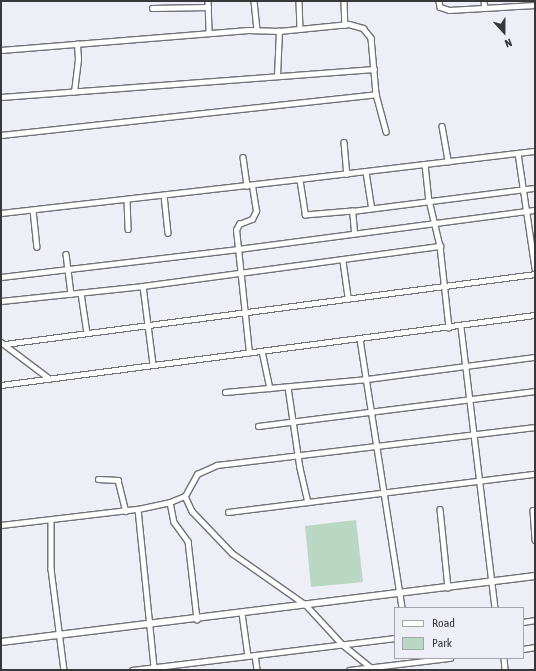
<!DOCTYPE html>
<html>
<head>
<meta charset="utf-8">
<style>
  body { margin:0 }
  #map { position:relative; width:536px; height:671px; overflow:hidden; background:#edeef6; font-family:"Asap Condensed",sans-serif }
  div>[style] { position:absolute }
  .green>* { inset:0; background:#bad7c4 }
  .roads { filter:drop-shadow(1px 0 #717178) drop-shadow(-1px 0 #717178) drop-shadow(0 1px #717178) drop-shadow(0 -1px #717178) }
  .street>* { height:4.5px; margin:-2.25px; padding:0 2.25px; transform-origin:2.25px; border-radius:2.25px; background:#fff }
  .secondary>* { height:6px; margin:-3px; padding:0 3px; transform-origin:3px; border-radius:3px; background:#fff }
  span { translate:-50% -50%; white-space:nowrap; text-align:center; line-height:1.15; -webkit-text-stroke:3px #edeef6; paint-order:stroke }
  .frame { position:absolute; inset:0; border:2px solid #38383b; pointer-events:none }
  .legend { position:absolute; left:394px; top:607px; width:130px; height:52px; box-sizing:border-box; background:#edeef6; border:1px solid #a5a5ab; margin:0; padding:5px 7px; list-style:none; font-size:12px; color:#38383b }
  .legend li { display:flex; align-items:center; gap:8px; height:20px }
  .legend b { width:20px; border:1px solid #a5a5ab }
  .north { position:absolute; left:484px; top:12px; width:40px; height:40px; -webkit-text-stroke:3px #edeef6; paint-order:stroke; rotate:159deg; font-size:11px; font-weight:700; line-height:16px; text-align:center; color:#38383b }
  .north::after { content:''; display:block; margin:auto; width:14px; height:18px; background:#38383b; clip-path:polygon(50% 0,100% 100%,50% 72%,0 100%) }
</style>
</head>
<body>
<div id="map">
  <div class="green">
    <i style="clip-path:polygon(356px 520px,363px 582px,311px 587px,305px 526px)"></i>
  </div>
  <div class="roads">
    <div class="street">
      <i style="left:208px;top:1px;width:32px;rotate:88deg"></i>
      <i style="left:254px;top:1px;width:29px;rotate:84deg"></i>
      <i style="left:299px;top:1px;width:28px;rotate:88deg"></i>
      <i style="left:344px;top:1px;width:24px;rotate:88deg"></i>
      <i style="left:439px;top:1px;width:6px;rotate:81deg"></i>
      <i style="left:440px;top:7px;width:9px;rotate:18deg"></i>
      <i style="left:449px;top:10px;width:86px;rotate:-3.3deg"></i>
      <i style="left:484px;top:1px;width:7px;rotate:82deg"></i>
      <i style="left:152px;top:8px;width:56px;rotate:-1deg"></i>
      <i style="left:1px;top:50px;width:248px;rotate:-4.6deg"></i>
      <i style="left:248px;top:30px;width:31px;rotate:2deg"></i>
      <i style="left:279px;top:31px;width:70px;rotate:-5.7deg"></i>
      <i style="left:349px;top:24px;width:15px;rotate:16deg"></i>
      <i style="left:363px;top:28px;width:13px;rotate:51deg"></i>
      <i style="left:371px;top:38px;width:56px;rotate:84.9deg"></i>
      <i style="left:376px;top:94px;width:39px;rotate:75deg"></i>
      <i style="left:277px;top:76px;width:45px;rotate:-87.5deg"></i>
      <i style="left:74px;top:92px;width:33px;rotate:-83deg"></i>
      <i style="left:78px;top:59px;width:15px;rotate:-94deg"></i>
      <i style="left:1px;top:97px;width:374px;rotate:-4.3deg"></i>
      <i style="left:442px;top:126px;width:36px;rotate:80deg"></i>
      <i style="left:1px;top:135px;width:377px;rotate:-6.2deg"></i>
      <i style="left:344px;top:142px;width:32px;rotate:85deg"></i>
      <i style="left:518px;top:153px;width:116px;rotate:81.6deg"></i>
      <i style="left:243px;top:157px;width:29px;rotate:82deg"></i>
      <i style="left:425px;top:164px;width:36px;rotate:84deg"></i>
      <i style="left:429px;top:200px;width:47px;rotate:76.6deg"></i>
      <i style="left:440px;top:246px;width:82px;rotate:83.7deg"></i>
      <i style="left:366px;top:172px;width:36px;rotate:81deg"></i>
      <i style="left:164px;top:195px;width:38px;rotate:84deg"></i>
      <i style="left:127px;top:199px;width:30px;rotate:88deg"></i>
      <i style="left:33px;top:210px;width:37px;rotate:84deg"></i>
      <i style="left:352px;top:211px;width:47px;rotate:175.1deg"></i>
      <i style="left:305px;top:215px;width:36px;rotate:-99deg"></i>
      <i style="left:299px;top:179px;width:238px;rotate:-6.8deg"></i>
      <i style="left:1px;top:213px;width:300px;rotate:-6.5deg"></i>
      <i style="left:354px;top:232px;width:21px;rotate:-95deg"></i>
      <i style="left:352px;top:211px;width:184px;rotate:-7.2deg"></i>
      <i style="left:66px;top:254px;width:40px;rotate:82.9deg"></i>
      <i style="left:343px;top:261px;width:37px;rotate:82deg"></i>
      <i style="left:1px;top:277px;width:239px;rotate:-6.7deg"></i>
      <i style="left:238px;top:249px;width:300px;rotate:-7.5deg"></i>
      <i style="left:143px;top:286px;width:79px;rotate:82.7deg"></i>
      <i style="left:81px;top:293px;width:40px;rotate:81.5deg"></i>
      <i style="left:1px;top:301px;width:143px;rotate:-6deg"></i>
      <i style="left:143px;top:286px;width:300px;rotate:-7.7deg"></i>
      <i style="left:461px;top:327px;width:283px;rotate:83.1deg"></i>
      <i style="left:360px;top:339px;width:272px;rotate:81.1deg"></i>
      <i style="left:1px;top:342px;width:61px;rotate:37.1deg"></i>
      <i style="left:5px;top:344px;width:535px;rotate:-7.52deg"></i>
      <i style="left:262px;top:351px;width:38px;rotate:78deg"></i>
      <i style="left:249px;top:353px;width:124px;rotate:-96deg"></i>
      <i style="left:236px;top:230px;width:7px;rotate:-63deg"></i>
      <i style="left:239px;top:224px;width:14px;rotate:-21deg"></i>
      <i style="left:252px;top:219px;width:9px;rotate:-63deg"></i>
      <i style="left:256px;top:211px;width:26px;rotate:-99deg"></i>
      <i style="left:1px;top:385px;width:539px;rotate:-7.47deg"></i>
      <i style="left:288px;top:387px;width:82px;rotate:81.6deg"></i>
      <i style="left:300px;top:468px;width:35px;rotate:77deg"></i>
      <i style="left:225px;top:392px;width:143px;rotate:-5.2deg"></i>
      <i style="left:367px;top:379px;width:169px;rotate:-7.5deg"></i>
      <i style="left:258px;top:426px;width:279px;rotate:-7.2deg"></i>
      <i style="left:98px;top:479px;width:20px;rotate:3deg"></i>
      <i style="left:118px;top:480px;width:32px;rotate:76deg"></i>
      <i style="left:185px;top:496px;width:17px;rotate:65deg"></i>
      <i style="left:192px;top:511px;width:58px;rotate:46.4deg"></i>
      <i style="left:232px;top:553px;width:90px;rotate:35.1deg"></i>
      <i style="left:306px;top:605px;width:53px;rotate:47.3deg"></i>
      <i style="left:342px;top:644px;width:41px;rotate:39.1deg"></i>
      <i style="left:170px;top:502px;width:20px;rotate:79deg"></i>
      <i style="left:174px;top:522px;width:24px;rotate:54deg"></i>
      <i style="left:188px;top:541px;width:79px;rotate:83.4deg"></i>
      <i style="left:138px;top:509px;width:159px;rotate:84.2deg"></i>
      <i style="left:440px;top:509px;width:79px;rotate:84.2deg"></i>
      <i style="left:533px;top:510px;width:30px;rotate:86deg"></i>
      <i style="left:228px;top:512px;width:309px;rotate:-7.1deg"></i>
      <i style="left:51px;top:520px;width:49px;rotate:90deg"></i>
      <i style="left:51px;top:569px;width:102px;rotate:82.7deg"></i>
      <i style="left:1px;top:525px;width:138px;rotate:-6.7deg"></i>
      <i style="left:138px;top:509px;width:33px;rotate:-12deg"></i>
      <i style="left:170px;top:502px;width:16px;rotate:-22deg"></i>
      <i style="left:185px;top:496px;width:25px;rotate:-61deg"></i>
      <i style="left:197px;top:474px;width:22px;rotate:-24deg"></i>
      <i style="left:217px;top:465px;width:320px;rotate:-6.8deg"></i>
      <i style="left:242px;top:613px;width:43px;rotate:82.1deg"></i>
      <i style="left:523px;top:622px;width:12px;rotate:-9deg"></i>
      <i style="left:523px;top:649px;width:12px;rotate:-9deg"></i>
      <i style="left:255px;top:655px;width:15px;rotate:82deg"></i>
      <i style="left:504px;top:658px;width:12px;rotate:85deg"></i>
      <i style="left:132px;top:670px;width:265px;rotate:-6.9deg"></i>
      <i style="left:349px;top:670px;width:102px;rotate:-6.8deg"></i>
    </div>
    <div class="secondary">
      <i style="left:1px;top:642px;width:538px;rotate:-7.05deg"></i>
    </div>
  </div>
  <div class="frame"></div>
  <ul class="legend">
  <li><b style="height:5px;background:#fff"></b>Road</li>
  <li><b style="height:11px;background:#bad7c4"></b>Park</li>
  </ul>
  <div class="north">N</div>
</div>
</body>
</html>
